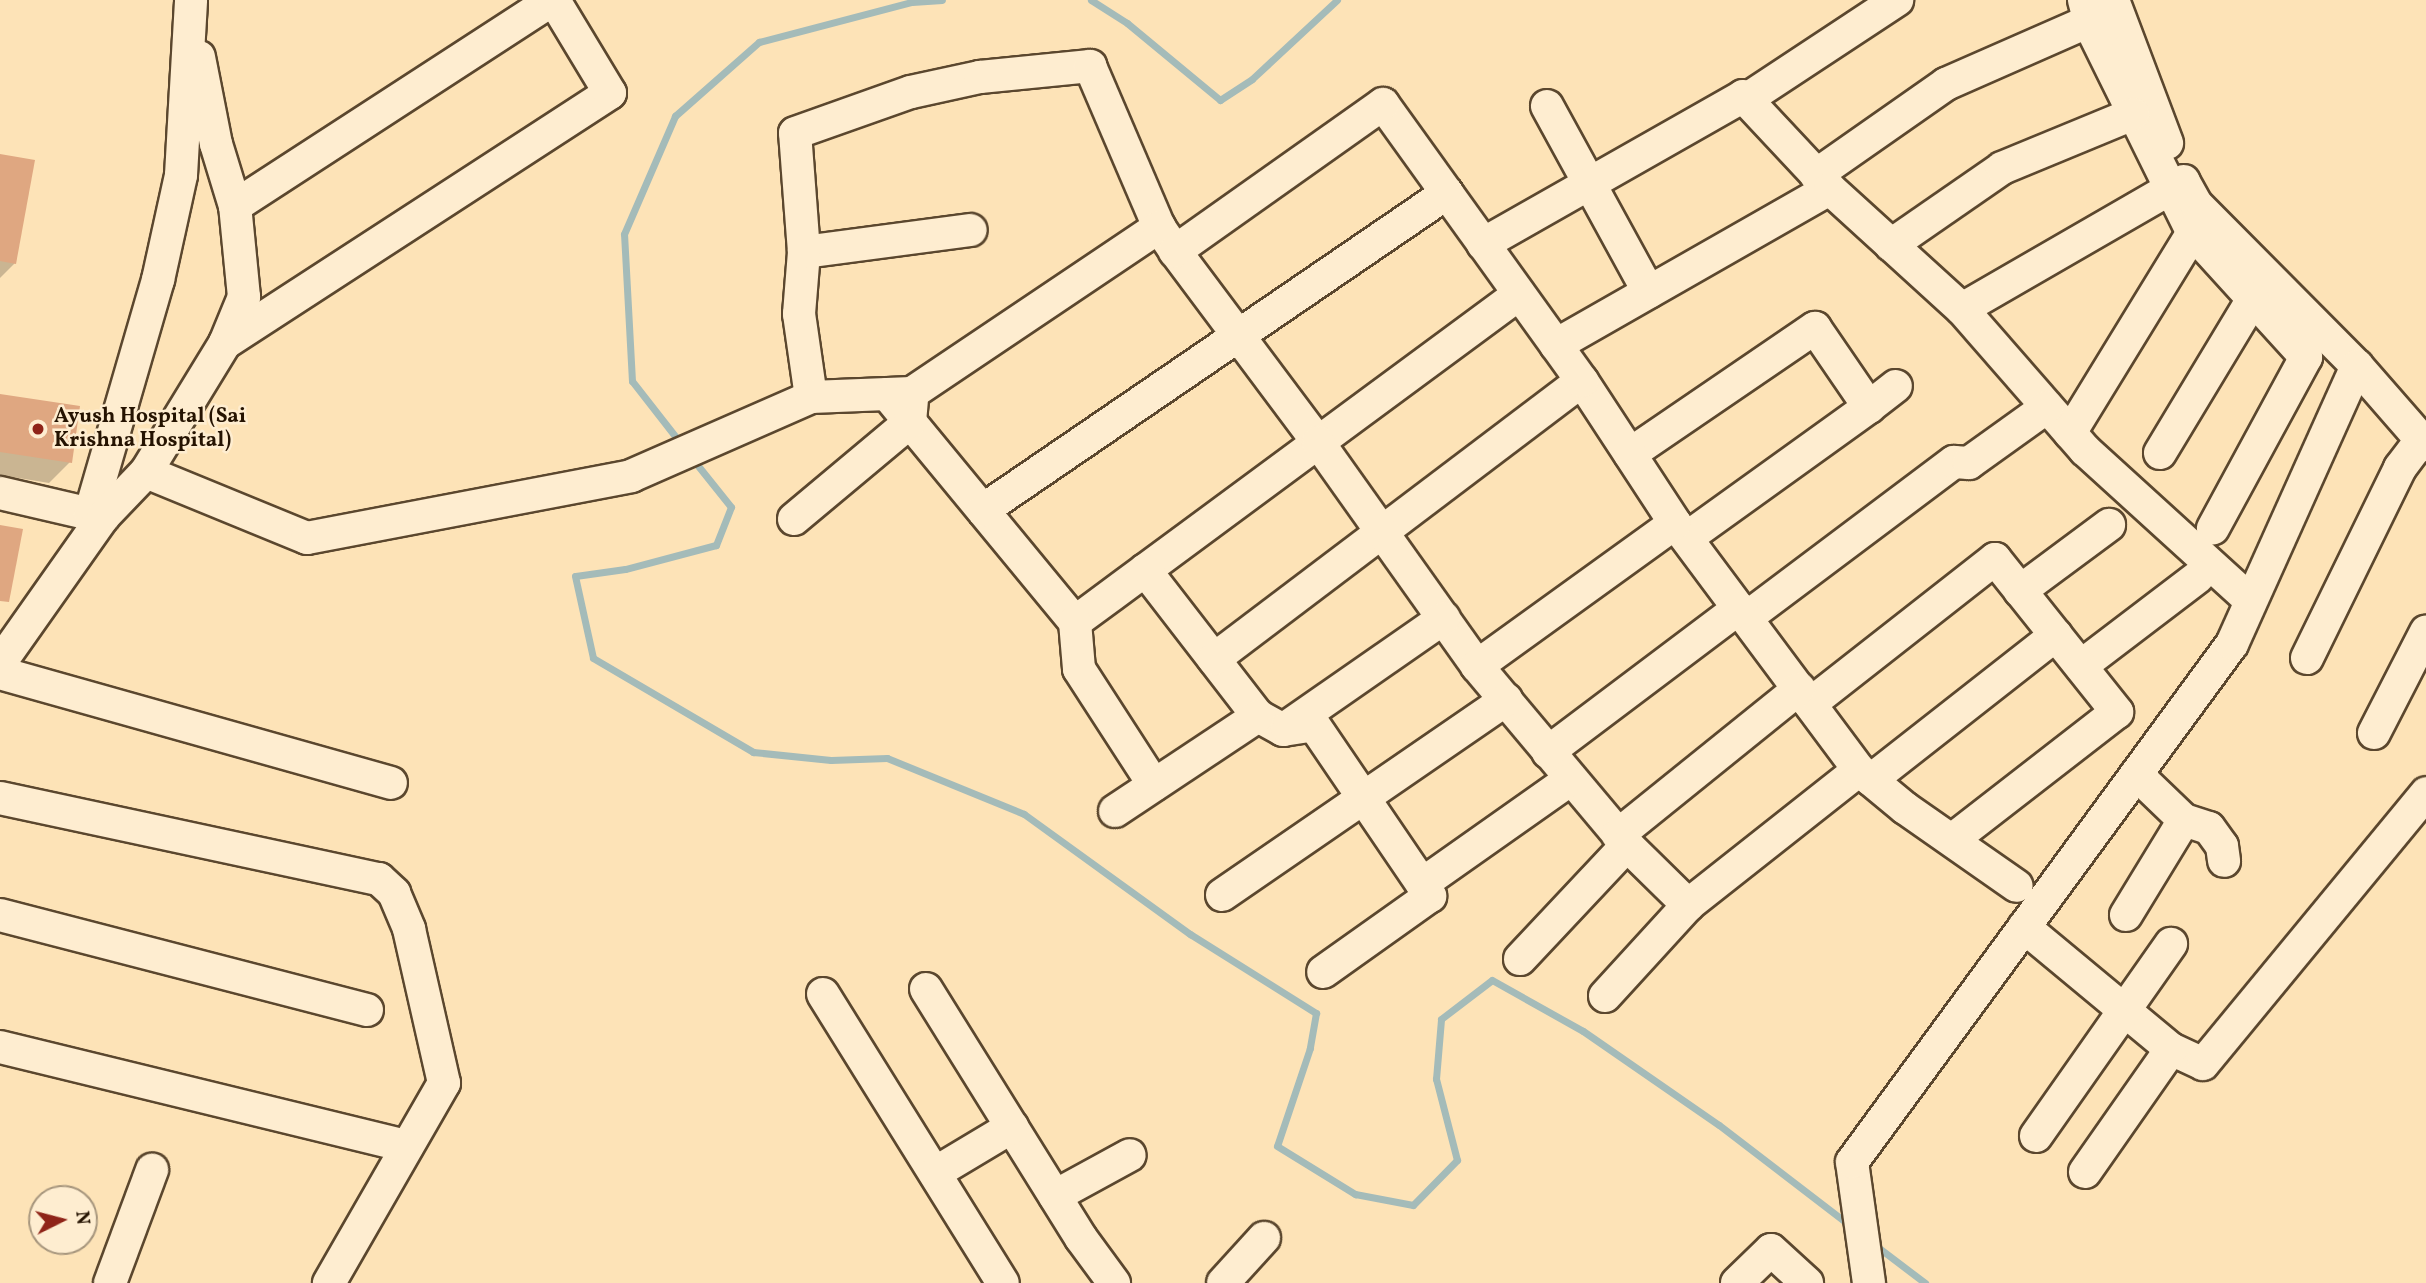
<!DOCTYPE html>
<html>
<head>
<meta charset="utf-8">
<style>
  body { margin:0 }
  #map { position:relative; width:2426px; height:1283px; overflow:hidden; background:#fde3b7; font-family:Vollkorn,serif }
  div>[style] { position:absolute }
  .shadow>* { inset:0; background:#0003 }
  .stream>* { height:7px; margin:-3.5px; padding:0 3.5px; transform-origin:3.5px; border-radius:3.5px; background:#a4bbb9 }
  .building>* { inset:0; background:#dfa781 }
  .roads { filter:drop-shadow(2px 0 #5b472e) drop-shadow(-2px 0 #5b472e) drop-shadow(0 2px #5b472e) drop-shadow(0 -2px #5b472e) }
  .minor>* { height:32px; margin:-16px; padding:0 16px; transform-origin:16px; border-radius:16px; background:#feedd0 }
  .dots>* { width:19px; height:19px; translate:-50% -50%; box-sizing:border-box; border:4px solid #feedd0; border-radius:50% }
  span { translate:-50% -50%; white-space:nowrap; text-align:center; line-height:1.15; -webkit-text-stroke:5px #feedd0; paint-order:stroke }
  .poi-label { font-size:21px; color:#251301; font-weight:700 }
  .left { translate:0 -50%; text-align:left }
  .north { position:absolute; left:28px; top:1185px; width:70px; height:70px; box-sizing:border-box; background:#feedd0; border:2px solid #a7967d; border-radius:50%; rotate:84deg; font-size:19px; font-weight:700; line-height:28px; text-align:center; color:#251301 }
  .north::after { content:''; display:block; margin:auto; width:24px; height:32px; background:#8f2418; clip-path:polygon(50% 0,100% 100%,50% 72%,0 100%) }
</style>
</head>
<body>
<div id="map">
  <div class="shadow">
    <i style="clip-path:polygon(0 156px,15px 263px,0 278px)"></i>
    <i style="clip-path:polygon(0 395px,70px 462px,49px 483px,0 475px)"></i>
  </div>
  <div class="stream">
    <i style="left:1091px;top:0;width:43px;rotate:32.6deg"></i>
    <i style="left:1127px;top:23px;width:121px;rotate:39.6deg"></i>
    <i style="left:1220px;top:100px;width:38px;rotate:-33deg"></i>
    <i style="left:1252px;top:79px;width:116px;rotate:-42.9deg"></i>
    <i style="left:682px;top:445px;width:81px;rotate:-128deg"></i>
    <i style="left:632px;top:381px;width:147px;rotate:-93.1deg"></i>
    <i style="left:624px;top:234px;width:129px;rotate:-66.6deg"></i>
    <i style="left:675px;top:116px;width:112px;rotate:-41.4deg"></i>
    <i style="left:759px;top:42px;width:158px;rotate:-14.7deg"></i>
    <i style="left:912px;top:2px;width:30px;rotate:-4deg"></i>
    <i style="left:691px;top:457px;width:64px;rotate:51.3deg"></i>
    <i style="left:731px;top:507px;width:41px;rotate:111.5deg"></i>
    <i style="left:716px;top:545px;width:94px;rotate:165.2deg"></i>
    <i style="left:625px;top:569px;width:50px;rotate:172deg"></i>
    <i style="left:575px;top:576px;width:84px;rotate:77.6deg"></i>
    <i style="left:593px;top:658px;width:186px;rotate:30.4deg"></i>
    <i style="left:753px;top:752px;width:78px;rotate:5.9deg"></i>
    <i style="left:831px;top:760px;width:56px;rotate:-2deg"></i>
    <i style="left:887px;top:758px;width:148px;rotate:22.2deg"></i>
    <i style="left:1024px;top:814px;width:205px;rotate:35.9deg"></i>
    <i style="left:1190px;top:934px;width:149px;rotate:32.1deg"></i>
    <i style="left:1316px;top:1013px;width:36px;rotate:100deg"></i>
    <i style="left:1310px;top:1048px;width:103px;rotate:108.6deg"></i>
    <i style="left:1277px;top:1146px;width:92px;rotate:31.6deg"></i>
    <i style="left:1355px;top:1194px;width:59px;rotate:10.7deg"></i>
    <i style="left:1413px;top:1205px;width:63px;rotate:-45.6deg"></i>
    <i style="left:1457px;top:1160px;width:84px;rotate:-104.5deg"></i>
    <i style="left:1436px;top:1079px;width:60px;rotate:-85.2deg"></i>
    <i style="left:1441px;top:1019px;width:64px;rotate:-37.4deg"></i>
    <i style="left:1492px;top:980px;width:104px;rotate:29.3deg"></i>
    <i style="left:1583px;top:1031px;width:165px;rotate:34.7deg"></i>
    <i style="left:1719px;top:1125px;width:168px;rotate:37.5deg"></i>
    <i style="left:1875px;top:1245px;width:63px;rotate:37.2deg"></i>
  </div>
  <div class="building">
    <i style="clip-path:polygon(0 154px,35px 160px,16px 264px,0 261px)"></i>
    <i style="clip-path:polygon(0 394px,80px 406px,72px 463px,0 452px)"></i>
    <i style="clip-path:polygon(0 525px,23px 529px,9px 602px,0 601px)"></i>
  </div>
  <div class="roads">
    <div class="minor">
      <i style="left:2084px;top:0;width:28px;rotate:75deg"></i>
      <i style="left:2091px;top:27px;width:230px;rotate:63.7deg"></i>
      <i style="left:2193px;top:233px;width:168px;rotate:47.7deg"></i>
      <i style="left:2306px;top:357px;width:195px;rotate:118.5deg"></i>
      <i style="left:2113px;top:0;width:153px;rotate:69.3deg"></i>
      <i style="left:1747px;top:99px;width:180px;rotate:-33.4deg"></i>
      <i style="left:1547px;top:106px;width:212px;rotate:61.3deg"></i>
      <i style="left:1816px;top:175px;width:159px;rotate:-35deg"></i>
      <i style="left:1946px;top:84px;width:150px;rotate:-23.7deg"></i>
      <i style="left:2083px;top:24px;width:26px"></i>
      <i style="left:2185px;top:184px;width:23px;rotate:61deg"></i>
      <i style="left:2196px;top:204px;width:228px;rotate:45.2deg"></i>
      <i style="left:2357px;top:366px;width:105px;rotate:48.9deg"></i>
      <i style="left:235px;top:206px;width:378px;rotate:-33deg"></i>
      <i style="left:1483px;top:244px;width:299px;rotate:-29.6deg"></i>
      <i style="left:1743px;top:96px;width:127px;rotate:46.9deg"></i>
      <i style="left:1891px;top:245px;width:135px;rotate:-34.7deg"></i>
      <i style="left:2002px;top:168px;width:142px;rotate:-22.4deg"></i>
      <i style="left:804px;top:252px;width:168px;rotate:-7.5deg"></i>
      <i style="left:1962px;top:309px;width:187px;rotate:48.9deg"></i>
      <i style="left:2085px;top:450px;width:224px;rotate:42.3deg"></i>
      <i style="left:225px;top:343px;width:459px;rotate:-33deg"></i>
      <i style="left:610px;top:93px;width:109px;rotate:-121.1deg"></i>
      <i style="left:1556px;top:345px;width:315px;rotate:-29.7deg"></i>
      <i style="left:1830px;top:189px;width:178px;rotate:42.3deg"></i>
      <i style="left:1962px;top:309px;width:256px;rotate:-30deg"></i>
      <i style="left:887px;top:394px;width:296px;rotate:50.5deg"></i>
      <i style="left:1075px;top:622px;width:552px;rotate:-36.45deg"></i>
      <i style="left:811px;top:397px;width:84px;rotate:-98.2deg"></i>
      <i style="left:799px;top:314px;width:62px;rotate:-85.4deg"></i>
      <i style="left:804px;top:252px;width:119px;rotate:-94.3deg"></i>
      <i style="left:795px;top:133px;width:123px;rotate:-19.5deg"></i>
      <i style="left:911px;top:92px;width:71px;rotate:-12.3deg"></i>
      <i style="left:980px;top:77px;width:111px;rotate:-5.7deg"></i>
      <i style="left:1090px;top:66px;width:175px;rotate:66.8deg"></i>
      <i style="left:1869px;top:407px;width:34px;rotate:-38deg"></i>
      <i style="left:2070px;top:433px;width:255px;rotate:-58.5deg"></i>
      <i style="left:2160px;top:453px;width:180px;rotate:-58.9deg"></i>
      <i style="left:1630px;top:454px;width:224px;rotate:-34.3deg"></i>
      <i style="left:1815px;top:328px;width:96px;rotate:55.6deg"></i>
      <i style="left:1869px;top:407px;width:224px;rotate:144.3deg"></i>
      <i style="left:146px;top:472px;width:151px;rotate:-58.5deg"></i>
      <i style="left:225px;top:343px;width:50px;rotate:-67.6deg"></i>
      <i style="left:244px;top:297px;width:91px;rotate:-95.6deg"></i>
      <i style="left:235px;top:206px;width:65px;rotate:-107deg"></i>
      <i style="left:216px;top:144px;width:89px;rotate:-101.1deg"></i>
      <i style="left:0;top:493px;width:106px;rotate:13.1deg"></i>
      <i style="left:983px;top:510px;width:562px;rotate:-34.34deg"></i>
      <i style="left:90px;top:514px;width:244px;rotate:-73.8deg"></i>
      <i style="left:158px;top:280px;width:107px;rotate:-77.6deg"></i>
      <i style="left:181px;top:175px;width:175px;rotate:-86.7deg"></i>
      <i style="left:794px;top:519px;width:151px;rotate:-39.9deg"></i>
      <i style="left:910px;top:422px;width:21px;rotate:-85deg"></i>
      <i style="left:1145px;top:570px;width:185px;rotate:52.3deg"></i>
      <i style="left:1258px;top:716px;width:29px;rotate:29deg"></i>
      <i style="left:1283px;top:730px;width:31px;rotate:-9deg"></i>
      <i style="left:1314px;top:725px;width:207px;rotate:55.8deg"></i>
      <i style="left:1430px;top:896px;width:131px;rotate:144.6deg"></i>
      <i style="left:2020px;top:591px;width:111px;rotate:-36.6deg"></i>
      <i style="left:1746px;top:618px;width:260px;rotate:-36.9deg"></i>
      <i style="left:1954px;top:462px;width:15px;rotate:4deg"></i>
      <i style="left:1969px;top:463px;width:96px;rotate:-35.7deg"></i>
      <i style="left:1075px;top:622px;width:47px;rotate:85.1deg"></i>
      <i style="left:1079px;top:669px;width:138px;rotate:57.1deg"></i>
      <i style="left:2307px;top:658px;width:212px;rotate:-63.9deg"></i>
      <i style="left:2400px;top:468px;width:35px;rotate:-53deg"></i>
      <i style="left:1214px;top:659px;width:461px;rotate:-37.1deg"></i>
      <i style="left:0;top:663px;width:179px;rotate:-54.8deg"></i>
      <i style="left:103px;top:517px;width:62px;rotate:-46.3deg"></i>
      <i style="left:146px;top:472px;width:174px;rotate:22.3deg"></i>
      <i style="left:307px;top:538px;width:330px;rotate:-10.8deg"></i>
      <i style="left:631px;top:476px;width:197px;rotate:-23.7deg"></i>
      <i style="left:811px;top:397px;width:101px;rotate:-2.3deg"></i>
      <i style="left:912px;top:393px;width:298px;rotate:-33.9deg"></i>
      <i style="left:1159px;top:227px;width:29px;rotate:56deg"></i>
      <i style="left:1175px;top:251px;width:239px;rotate:53.2deg"></i>
      <i style="left:1318px;top:442px;width:275px;rotate:54.6deg"></i>
      <i style="left:1477px;top:666px;width:234px;rotate:50deg"></i>
      <i style="left:1627px;top:845px;width:86px;rotate:44.5deg"></i>
      <i style="left:1688px;top:905px;width:218px;rotate:-38.3deg"></i>
      <i style="left:1859px;top:770px;width:308px;rotate:-126.7deg"></i>
      <i style="left:1675px;top:523px;width:170px;rotate:-123.2deg"></i>
      <i style="left:1582px;top:381px;width:341px;rotate:-125.7deg"></i>
      <i style="left:1383px;top:104px;width:255px;rotate:144.7deg"></i>
      <i style="left:1477px;top:666px;width:244px;rotate:-35.8deg"></i>
      <i style="left:2081px;top:666px;width:147px;rotate:-37.3deg"></i>
      <i style="left:0;top:673px;width:406px;rotate:15.7deg"></i>
      <i style="left:1810px;top:704px;width:235px;rotate:-38.1deg"></i>
      <i style="left:1995px;top:559px;width:196px;rotate:51.4deg"></i>
      <i style="left:2117px;top:712px;width:207px;rotate:142.2deg"></i>
      <i style="left:1287px;top:727px;width:191px;rotate:-34.8deg"></i>
      <i style="left:2374px;top:733px;width:114px;rotate:-62.8deg"></i>
      <i style="left:1548px;top:752px;width:239px;rotate:-37deg"></i>
      <i style="left:1859px;top:770px;width:60px;rotate:39.6deg"></i>
      <i style="left:1905px;top:808px;width:136px;rotate:34.9deg"></i>
      <i style="left:1871px;top:780px;width:235px;rotate:-38.1deg"></i>
      <i style="left:0;top:798px;width:388px;rotate:12.1deg"></i>
      <i style="left:379px;top:879px;width:21px;rotate:43deg"></i>
      <i style="left:394px;top:893px;width:39px;rotate:67deg"></i>
      <i style="left:409px;top:929px;width:158px;rotate:77.2deg"></i>
      <i style="left:444px;top:1083px;width:231px;rotate:119.9deg"></i>
      <i style="left:1115px;top:811px;width:172px;rotate:-33.6deg"></i>
      <i style="left:2184px;top:820px;width:26px;rotate:18deg"></i>
      <i style="left:2209px;top:828px;width:22px;rotate:54deg"></i>
      <i style="left:2222px;top:846px;width:15px;rotate:82deg"></i>
      <i style="left:1618px;top:835px;width:233px;rotate:-38.9deg"></i>
      <i style="left:1422px;top:884px;width:182px;rotate:-35.2deg"></i>
      <i style="left:1222px;top:895px;width:345px;rotate:-34.5deg"></i>
      <i style="left:0;top:915px;width:379px;rotate:14.5deg"></i>
      <i style="left:2126px;top:915px;width:111px;rotate:-58.6deg"></i>
      <i style="left:2184px;top:820px;width:66px;rotate:-136.2deg"></i>
      <i style="left:2024px;top:927px;width:191px;rotate:39.7deg"></i>
      <i style="left:2171px;top:1049px;width:35px;rotate:25deg"></i>
      <i style="left:2203px;top:1064px;width:351px;rotate:-50.5deg"></i>
      <i style="left:1520px;top:959px;width:156px;rotate:-46.8deg"></i>
      <i style="left:926px;top:989px;width:293px;rotate:58.1deg"></i>
      <i style="left:1081px;top:1238px;width:56px;rotate:53.7deg"></i>
      <i style="left:823px;top:994px;width:340px;rotate:58.1deg"></i>
      <i style="left:1605px;top:996px;width:123px;rotate:-47.6deg"></i>
      <i style="left:0;top:1047px;width:419px;rotate:13.7deg"></i>
      <i style="left:2036px;top:1136px;width:235px;rotate:-54.9deg"></i>
      <i style="left:2085px;top:1172px;width:150px;rotate:-55deg"></i>
      <i style="left:935px;top:1173px;width:90px;rotate:-30.9deg"></i>
      <i style="left:1055px;top:1196px;width:85px;rotate:-28.7deg"></i>
      <i style="left:110px;top:1283px;width:121px;rotate:-69.6deg"></i>
      <i style="left:1223px;top:1283px;width:61px;rotate:-47.7deg"></i>
      <i style="left:1737px;top:1283px;width:47px;rotate:-44.1deg"></i>
      <i style="left:1771px;top:1250px;width:49px;rotate:42.5deg"></i>
      <i style="left:1869px;top:1283px;width:122px;rotate:-98deg"></i>
      <i style="left:1852px;top:1162px;width:642px;rotate:-53.74deg"></i>
      <i style="left:2232px;top:644px;width:305px;rotate:-65.8deg"></i>
    </div>
  </div>
  <div class="dots">
    <i style="left:38px;top:429px;background:#8f2418"></i>
  </div>
  <div class="poi-label">
    <span class="left" style="left:54px;top:429px">Ayush Hospital (Sai<br>Krishna Hospital)</span>
  </div>
  <div class="north">N</div>
</div>
</body>
</html>
